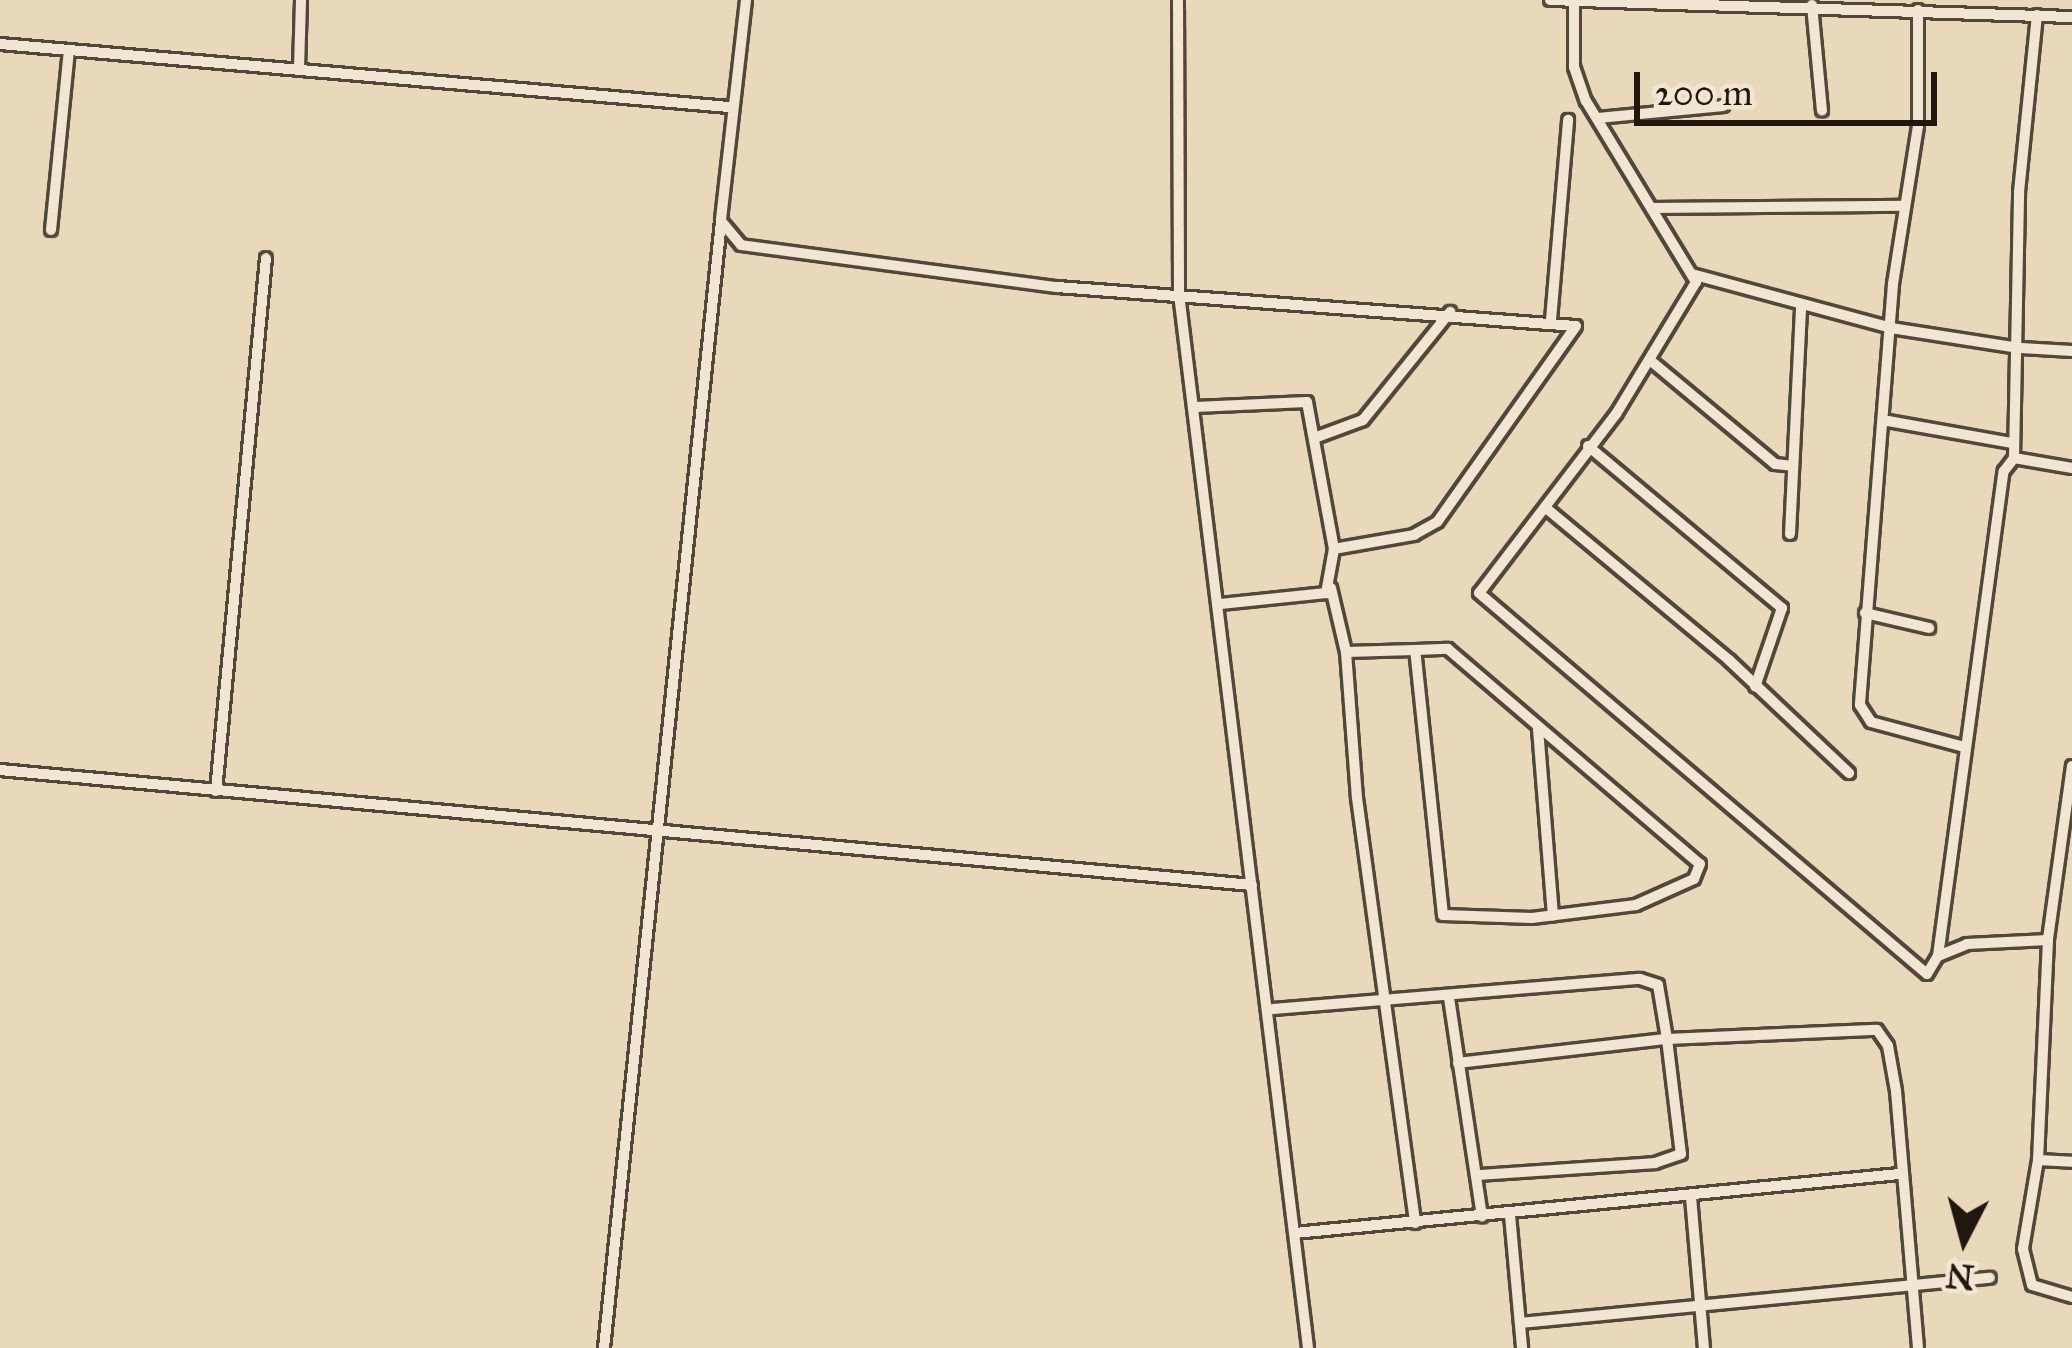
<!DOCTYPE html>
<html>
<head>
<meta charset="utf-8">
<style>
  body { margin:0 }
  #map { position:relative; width:2072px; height:1348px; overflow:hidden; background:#e8d9ba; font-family:"IM FELL Great Primer",serif }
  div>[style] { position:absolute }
  .roads { filter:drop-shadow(3px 0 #52483a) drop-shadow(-3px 0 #52483a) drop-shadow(0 3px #52483a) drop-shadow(0 -3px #52483a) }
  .street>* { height:10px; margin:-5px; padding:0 5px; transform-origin:5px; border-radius:5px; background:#f0e6d2 }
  span { translate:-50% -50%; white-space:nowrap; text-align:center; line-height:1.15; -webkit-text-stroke:9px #f0e6d2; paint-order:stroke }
  .north { position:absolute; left:1904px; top:1180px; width:120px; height:120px; -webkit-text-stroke:9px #f0e6d2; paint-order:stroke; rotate:186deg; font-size:33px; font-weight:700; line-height:48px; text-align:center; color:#20170f }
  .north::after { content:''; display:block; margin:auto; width:42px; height:54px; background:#20170f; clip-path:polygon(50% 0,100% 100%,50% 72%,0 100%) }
  .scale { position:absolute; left:1634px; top:72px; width:303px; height:54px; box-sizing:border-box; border:6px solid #20170f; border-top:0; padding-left:15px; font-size:36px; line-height:42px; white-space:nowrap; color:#20170f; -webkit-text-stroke:9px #f0e6d2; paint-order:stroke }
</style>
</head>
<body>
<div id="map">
  <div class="roads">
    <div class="street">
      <i style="left:746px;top:0;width:222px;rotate:96.5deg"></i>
      <i style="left:721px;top:221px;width:31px;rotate:50deg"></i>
      <i style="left:741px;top:245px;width:319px;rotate:7.6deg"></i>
      <i style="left:1057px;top:287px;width:520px;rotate:4.3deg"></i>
      <i style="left:1576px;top:326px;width:240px;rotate:125.3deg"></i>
      <i style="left:1437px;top:522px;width:26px;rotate:151deg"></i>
      <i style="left:1414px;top:535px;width:81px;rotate:170.1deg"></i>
      <i style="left:1178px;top:0;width:294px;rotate:89.8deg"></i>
      <i style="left:1179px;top:294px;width:1062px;rotate:83.02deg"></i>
      <i style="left:1550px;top:0;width:522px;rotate:1.87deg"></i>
      <i style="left:1574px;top:3px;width:64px;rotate:90deg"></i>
      <i style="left:1574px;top:67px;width:36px;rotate:71deg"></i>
      <i style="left:1586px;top:101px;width:212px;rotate:58.7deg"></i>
      <i style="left:1696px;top:282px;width:154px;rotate:121.2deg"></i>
      <i style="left:1616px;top:414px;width:225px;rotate:127.4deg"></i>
      <i style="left:1479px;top:593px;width:588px;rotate:40.38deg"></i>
      <i style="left:1927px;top:974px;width:21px;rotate:-59deg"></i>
      <i style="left:1938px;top:956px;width:489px;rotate:-82.3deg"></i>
      <i style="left:2004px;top:471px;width:16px;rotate:-52deg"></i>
      <i style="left:2014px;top:458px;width:266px;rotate:-88.9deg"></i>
      <i style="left:2019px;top:192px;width:178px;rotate:-84.2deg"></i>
      <i style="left:1812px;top:5px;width:106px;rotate:84.6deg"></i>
      <i style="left:1918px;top:10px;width:116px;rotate:90deg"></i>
      <i style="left:1918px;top:126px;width:160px;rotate:99deg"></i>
      <i style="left:1893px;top:284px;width:422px;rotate:94.5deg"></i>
      <i style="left:1860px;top:705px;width:20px;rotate:57deg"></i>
      <i style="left:1871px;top:722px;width:96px;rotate:15deg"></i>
      <i style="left:0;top:44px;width:732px;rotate:4.94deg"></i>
      <i style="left:299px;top:68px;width:68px;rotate:-88.3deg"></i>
      <i style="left:1598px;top:118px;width:126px;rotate:-5.5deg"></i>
      <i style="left:1655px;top:208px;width:248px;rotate:-0.5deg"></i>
      <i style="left:51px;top:230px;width:181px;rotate:-84.3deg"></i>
      <i style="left:1695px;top:275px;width:203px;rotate:15.1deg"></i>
      <i style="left:1891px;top:328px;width:123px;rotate:8.9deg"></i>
      <i style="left:1551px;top:320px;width:201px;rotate:-85.1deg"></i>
      <i style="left:2021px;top:348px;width:51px;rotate:3.4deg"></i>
      <i style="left:1651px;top:361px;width:161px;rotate:39.7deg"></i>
      <i style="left:1775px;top:464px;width:18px;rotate:6deg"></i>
      <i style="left:1195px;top:407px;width:112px;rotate:-2.6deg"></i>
      <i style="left:1307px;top:402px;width:149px;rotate:79.6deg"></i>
      <i style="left:1334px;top:549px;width:45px;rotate:100.3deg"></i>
      <i style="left:1326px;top:593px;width:106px;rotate:174deg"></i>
      <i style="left:1888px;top:421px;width:125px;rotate:10.1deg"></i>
      <i style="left:1317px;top:437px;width:49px;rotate:-20.3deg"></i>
      <i style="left:1363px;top:420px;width:139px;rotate:-51.1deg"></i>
      <i style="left:1588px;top:446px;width:253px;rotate:39.9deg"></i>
      <i style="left:1782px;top:608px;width:83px;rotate:108.9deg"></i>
      <i style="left:2014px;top:458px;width:59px;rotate:9.8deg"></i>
      <i style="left:1546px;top:508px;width:238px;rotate:39.7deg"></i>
      <i style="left:1729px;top:660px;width:165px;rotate:43.3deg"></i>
      <i style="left:1790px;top:534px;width:229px;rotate:-87.2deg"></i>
      <i style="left:1331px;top:588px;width:66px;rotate:76.8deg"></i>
      <i style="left:1346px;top:652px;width:146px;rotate:85.7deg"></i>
      <i style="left:1357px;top:798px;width:429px;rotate:82.2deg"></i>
      <i style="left:1865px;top:613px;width:66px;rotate:13.2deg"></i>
      <i style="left:1346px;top:652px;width:69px;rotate:-1.7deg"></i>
      <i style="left:1415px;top:650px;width:33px;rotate:-2deg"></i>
      <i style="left:1448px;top:649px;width:331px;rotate:40.5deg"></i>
      <i style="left:1700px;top:864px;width:16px;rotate:112deg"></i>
      <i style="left:1694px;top:879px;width:64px;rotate:155.9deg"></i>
      <i style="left:1636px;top:905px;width:105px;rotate:172.9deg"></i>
      <i style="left:1532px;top:918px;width:89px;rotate:-178.1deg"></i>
      <i style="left:1443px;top:915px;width:266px;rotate:-96deg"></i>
      <i style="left:1538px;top:729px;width:187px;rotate:85.4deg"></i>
      <i style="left:2072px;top:766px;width:176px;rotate:97.9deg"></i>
      <i style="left:2048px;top:940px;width:220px;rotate:92.6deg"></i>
      <i style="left:2038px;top:1160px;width:90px;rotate:99.6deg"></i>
      <i style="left:2023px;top:1249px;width:37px;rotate:76deg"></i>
      <i style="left:2032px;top:1285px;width:42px;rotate:16.7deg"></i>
      <i style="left:0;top:770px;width:1257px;rotate:5.25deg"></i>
      <i style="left:216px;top:791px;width:535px;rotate:-84.64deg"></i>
      <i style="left:1938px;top:956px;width:31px;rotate:-22deg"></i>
      <i style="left:1967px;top:944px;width:81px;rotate:-2.8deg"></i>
      <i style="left:1449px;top:998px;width:221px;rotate:81.4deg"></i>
      <i style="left:1273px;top:1009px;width:368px;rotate:-4.7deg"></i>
      <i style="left:1640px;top:979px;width:19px;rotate:18deg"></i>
      <i style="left:1658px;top:985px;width:55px;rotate:80.5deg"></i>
      <i style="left:1667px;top:1039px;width:210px;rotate:-2.5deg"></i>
      <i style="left:1877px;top:1030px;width:19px;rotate:55deg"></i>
      <i style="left:1888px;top:1046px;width:46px;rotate:79.9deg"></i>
      <i style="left:1896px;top:1091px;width:258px;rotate:85.1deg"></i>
      <i style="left:1458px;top:1063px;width:210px;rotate:-6.6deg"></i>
      <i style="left:1667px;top:1039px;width:116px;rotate:83.1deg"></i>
      <i style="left:1681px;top:1154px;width:28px;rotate:161deg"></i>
      <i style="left:1655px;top:1163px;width:177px;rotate:176.1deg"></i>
      <i style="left:2038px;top:1160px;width:34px;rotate:3deg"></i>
      <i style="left:1691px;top:1197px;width:152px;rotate:85.1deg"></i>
      <i style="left:1510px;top:1215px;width:134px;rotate:84.8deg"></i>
      <i style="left:1295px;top:1233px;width:607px;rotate:-5.58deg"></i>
      <i style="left:1520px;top:1323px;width:472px;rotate:-5.5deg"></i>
      <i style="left:604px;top:1348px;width:1133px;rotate:-84.07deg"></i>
    </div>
  </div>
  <div class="north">N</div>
  <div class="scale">200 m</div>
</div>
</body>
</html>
